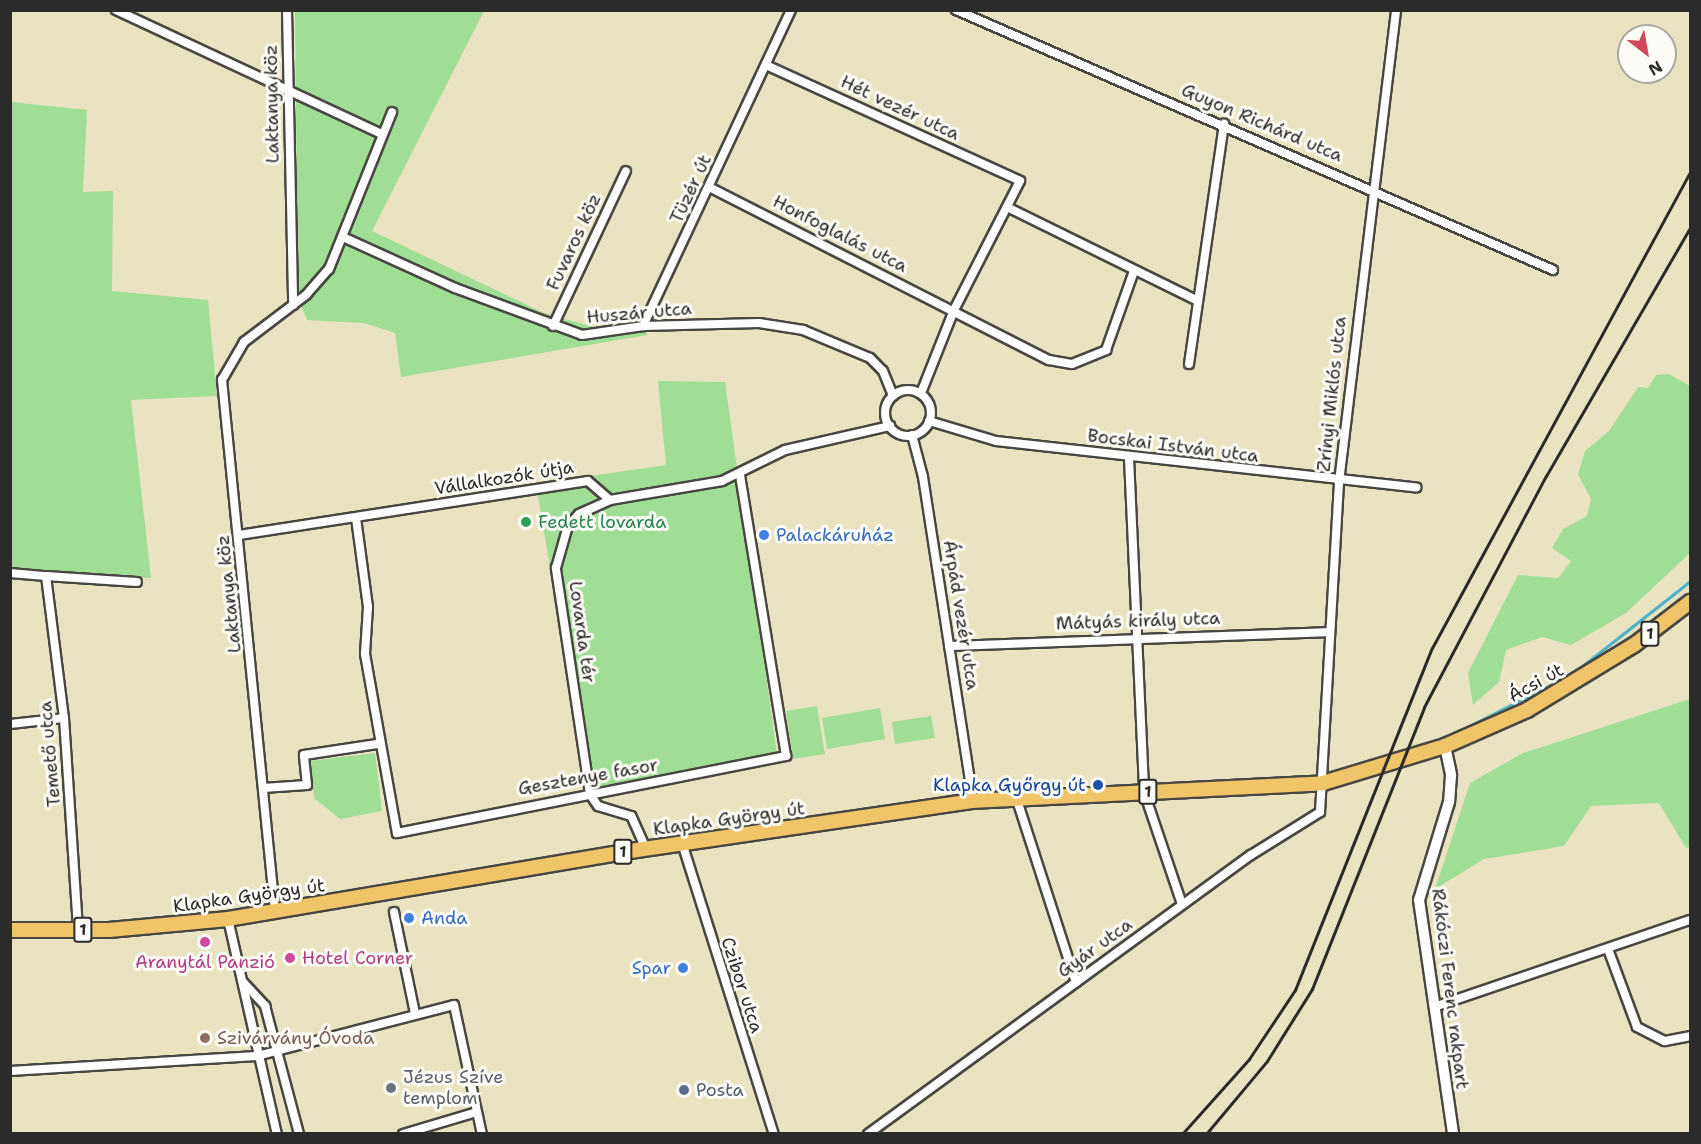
<!DOCTYPE html>
<html>
<head>
<meta charset="utf-8">
<style>
  body { margin:0 }
  #map { position:relative; width:1701px; height:1144px; overflow:hidden; background:#eae3c1; font-family:"Shantell Sans",sans-serif }
  div>[style] { position:absolute }
  .green>* { inset:0; background:#9fde94 }
  .stream>* { height:3px; margin:-1.5px; padding:0 1.5px; transform-origin:1.5px; border-radius:1.5px; background:#4cb2cb }
  .roads { filter:drop-shadow(2px 0 #484742) drop-shadow(-2px 0 #484742) drop-shadow(0 2px #484742) drop-shadow(0 -2px #484742) }
  .minor>* { height:8px; margin:-4px; padding:0 4px; transform-origin:4px; border-radius:4px; background:#fff }
  .minor>.ring { margin:-4px; padding:0; box-sizing:content-box; background:none; border:8px solid #fff; border-radius:50% }
  .tertiary>* { height:10px; margin:-5px; padding:0 5px; transform-origin:5px; border-radius:5px; background:#fff }
  .primary>* { height:14px; margin:-7px; padding:0 7px; transform-origin:7px; border-radius:7px; background:#f0c469 }
  .rail>* { height:3px; margin:-1.5px; padding:0 1.5px; transform-origin:1.5px; border-radius:1.5px; background:#2b2b2b }
  .dots>* { width:16px; height:16px; translate:-50% -50%; box-sizing:border-box; border:3px solid #fdfcf7; border-radius:50% }
  span { translate:-50% -50%; white-space:nowrap; text-align:center; line-height:1.15; -webkit-text-stroke:6px #fdfcf7; paint-order:stroke }
  .shield-label span { padding:2px 4px; background:#fdfcf7; border:2px solid; border-radius:4px; -webkit-text-stroke-width:0 }
  .shield-label { font-size:16px; color:#2b2b2b; font-weight:700 }
  .street-label { font-size:18px; color:#2b2b2b }
  .leisure-label { font-size:18px; color:#27864d }
  .left { translate:0 -50%; text-align:left }
  .shop-label { font-size:18px; color:#366cbe }
  .right { translate:-100% -50%; text-align:right }
  .transit-label { font-size:18px; color:#164399 }
  .hotel-label { font-size:18px; color:#b23c85 }
  .education-label { font-size:18px; color:#785e54 }
  .worship-label { font-size:18px; color:#5b616d }
  .service-label { font-size:18px; color:#4e5e75 }
  .frame { position:absolute; inset:0; border:12px solid #2b2b2b; pointer-events:none }
  .north { position:absolute; left:1617px; top:24px; width:60px; height:60px; box-sizing:border-box; background:#fdfcf7; border:2px solid #a9a8a5; border-radius:50%; rotate:149deg; font-size:16px; font-weight:700; line-height:24px; text-align:center; color:#2b2b2b }
  .north::after { content:''; display:block; margin:auto; width:21px; height:27px; background:#d1495b; clip-path:polygon(50% 0,100% 100%,50% 72%,0 100%) }
</style>
</head>
<body>
<div id="map">
  <div class="green">
    <i style="clip-path:polygon(295px 11px,484px 11px,372px 231px,544px 313px,608px 331px,643px 317px,647px 335px,401px 377px,395px 333px,364px 323px,307px 320px,298px 299px)"></i>
    <i style="clip-path:polygon(11px 102px,87px 110px,83px 192px,113px 191px,112px 291px,208px 300px,217px 396px,131px 400px,151px 578px,11px 569px)"></i>
    <i style="clip-path:polygon(1669px 374px,1690px 386px,1690px 553px,1626px 613px,1571px 645px,1542px 637px,1506px 650px,1499px 682px,1473px 705px,1468px 673px,1518px 575px,1558px 578px,1571px 561px,1552px 548px,1563px 529px,1587px 516px,1591px 499px,1578px 474px,1585px 451px,1609px 431px,1638px 387px,1648px 388px,1656px 375px)"></i>
    <i style="clip-path:polygon(658px 381px,725px 382px,777px 754px,587px 789px,536px 484px,666px 465px)"></i>
    <i style="clip-path:polygon(1690px 699px,1690px 847px,1686px 848px,1659px 803px,1591px 806px,1564px 846px,1484px 859px,1435px 889px,1470px 783px,1523px 753px)"></i>
    <i style="clip-path:polygon(817px 706px,825px 754px,793px 759px,786px 711px)"></i>
    <i style="clip-path:polygon(880px 708px,885px 739px,827px 749px,822px 718px)"></i>
    <i style="clip-path:polygon(931px 716px,935px 738px,895px 744px,892px 722px)"></i>
    <i style="clip-path:polygon(375px 753px,382px 811px,340px 819px,314px 798px,310px 761px)"></i>
  </div>
  <div class="stream">
    <i style="left:1471px;top:725px;width:113px;rotate:-26.8deg"></i>
    <i style="left:1572px;top:674px;width:150px;rotate:-38.2deg"></i>
  </div>
  <div class="roads">
    <div class="minor">
      <i style="left:116px;top:10px;width:293px;rotate:25deg"></i>
      <i style="left:287px;top:10px;width:295px;rotate:88.8deg"></i>
      <i style="left:956px;top:10px;width:651px;rotate:23.53deg"></i>
      <i style="left:766px;top:65px;width:279px;rotate:24.5deg"></i>
      <i style="left:1020px;top:181px;width:145px;rotate:117.1deg"></i>
      <i style="left:954px;top:310px;width:89px;rotate:111.7deg"></i>
      <i style="left:711px;top:188px;width:379px;rotate:27deg"></i>
      <i style="left:1049px;top:360px;width:23px;rotate:10deg"></i>
      <i style="left:1072px;top:364px;width:37px;rotate:-22deg"></i>
      <i style="left:1106px;top:350px;width:84px;rotate:-70.5deg"></i>
      <i style="left:1007px;top:207px;width:211px;rotate:26.2deg"></i>
      <i style="left:343px;top:237px;width:123px;rotate:24.5deg"></i>
      <i style="left:455px;top:288px;width:135px;rotate:20.3deg"></i>
      <i style="left:582px;top:335px;width:62px;rotate:-8.4deg"></i>
      <i style="left:643px;top:326px;width:116px;rotate:-1.5deg"></i>
      <i style="left:759px;top:323px;width:45px;rotate:9deg"></i>
      <i style="left:803px;top:330px;width:73px;rotate:22.7deg"></i>
      <i style="left:870px;top:358px;width:18px;rotate:45deg"></i>
      <i style="left:883px;top:371px;width:27px;rotate:68deg"></i>
      <i style="left:553px;top:326px;width:171px;rotate:-64.8deg"></i>
      <i style="left:643px;top:326px;width:349px;rotate:-64.9deg"></i>
      <i style="left:1189px;top:364px;width:243px;rotate:-81.7deg"></i>
      <i class="ring" style="left:885px;top:390px;width:38px;height:38px"></i>
      <i style="left:929px;top:421px;width:70px;rotate:16.6deg"></i>
      <i style="left:996px;top:441px;width:423px;rotate:6.3deg"></i>
      <i style="left:912px;top:435px;width:43px;rotate:75.3deg"></i>
      <i style="left:923px;top:477px;width:328px;rotate:81.2deg"></i>
      <i style="left:1129px;top:458px;width:334px;rotate:87.4deg"></i>
      <i style="left:1144px;top:792px;width:118px;rotate:71.3deg"></i>
      <i style="left:356px;top:518px;width:90px;rotate:82.3deg"></i>
      <i style="left:368px;top:607px;width:47px;rotate:93.7deg"></i>
      <i style="left:365px;top:654px;width:182px;rotate:79.9deg"></i>
      <i style="left:397px;top:833px;width:397px;rotate:-11.2deg"></i>
      <i style="left:786px;top:756px;width:285px;rotate:-99.3deg"></i>
      <i style="left:239px;top:535px;width:353px;rotate:-8.8deg"></i>
      <i style="left:588px;top:481px;width:29px;rotate:41deg"></i>
      <i style="left:10px;top:573px;width:36px;rotate:5deg"></i>
      <i style="left:46px;top:576px;width:143px;rotate:82.8deg"></i>
      <i style="left:64px;top:718px;width:212px;rotate:86.2deg"></i>
      <i style="left:46px;top:576px;width:91px;rotate:3.8deg"></i>
      <i style="left:949px;top:646px;width:379px;rotate:-2.1deg"></i>
      <i style="left:10px;top:724px;width:54px;rotate:-6.3deg"></i>
      <i style="left:263px;top:788px;width:44px;rotate:-3.9deg"></i>
      <i style="left:307px;top:785px;width:30px;rotate:-96deg"></i>
      <i style="left:304px;top:755px;width:74px;rotate:-8.6deg"></i>
      <i style="left:1016px;top:797px;width:195px;rotate:72.1deg"></i>
      <i style="left:683px;top:846px;width:302px;rotate:72.5deg"></i>
      <i style="left:646px;top:849px;width:36px;rotate:-114deg"></i>
      <i style="left:631px;top:816px;width:34px;rotate:-163deg"></i>
      <i style="left:598px;top:806px;width:14px;rotate:-124deg"></i>
      <i style="left:590px;top:794px;width:229px;rotate:-98.6deg"></i>
      <i style="left:556px;top:568px;width:44px;rotate:-74.1deg"></i>
      <i style="left:568px;top:526px;width:16px;rotate:-47deg"></i>
      <i style="left:579px;top:514px;width:34px;rotate:-24deg"></i>
      <i style="left:610px;top:500px;width:114px;rotate:-9.6deg"></i>
      <i style="left:722px;top:481px;width:70px;rotate:-26.2deg"></i>
      <i style="left:785px;top:450px;width:108px;rotate:-12.9deg"></i>
      <i style="left:275px;top:911px;width:534px;rotate:-95.7deg"></i>
      <i style="left:222px;top:380px;width:44px;rotate:-59.9deg"></i>
      <i style="left:244px;top:342px;width:78px;rotate:-37.2deg"></i>
      <i style="left:306px;top:295px;width:35px;rotate:-49deg"></i>
      <i style="left:329px;top:269px;width:169px;rotate:-68.1deg"></i>
      <i style="left:394px;top:912px;width:103px;rotate:78.3deg"></i>
      <i style="left:228px;top:919px;width:221px;rotate:77.2deg"></i>
      <i style="left:1608px;top:949px;width:83px;rotate:69.6deg"></i>
      <i style="left:1637px;top:1027px;width:31px;rotate:27deg"></i>
      <i style="left:1665px;top:1041px;width:25px;rotate:-11deg"></i>
      <i style="left:243px;top:982px;width:33px;rotate:47deg"></i>
      <i style="left:265px;top:1006px;width:132px;rotate:75.1deg"></i>
      <i style="left:1434px;top:1007px;width:270px;rotate:-18.8deg"></i>
      <i style="left:10px;top:1071px;width:247px;rotate:-3.5deg"></i>
      <i style="left:257px;top:1056px;width:203px;rotate:-14.5deg"></i>
      <i style="left:454px;top:1005px;width:132px;rotate:77.8deg"></i>
      <i style="left:403px;top:1134px;width:77px;rotate:-16.6deg"></i>
      <i style="left:868px;top:1134px;width:474px;rotate:-36.1deg"></i>
      <i style="left:1251px;top:855px;width:81px;rotate:-31.9deg"></i>
      <i style="left:1320px;top:812px;width:331px;rotate:-86.7deg"></i>
      <i style="left:1339px;top:482px;width:475px;rotate:-83.1deg"></i>
    </div>
    <div class="tertiary">
      <i style="left:1445px;top:746px;width:30px;rotate:78deg"></i>
      <i style="left:1451px;top:775px;width:27px;rotate:94deg"></i>
      <i style="left:1449px;top:802px;width:102px;rotate:107deg"></i>
      <i style="left:1419px;top:900px;width:236px;rotate:81.7deg"></i>
    </div>
    <div class="primary">
      <i style="left:10px;top:930px;width:99px"></i>
      <i style="left:109px;top:930px;width:120px;rotate:-5.3deg"></i>
      <i style="left:228px;top:919px;width:408px;rotate:-9.6deg"></i>
      <i style="left:630px;top:851px;width:347px;rotate:-8.3deg"></i>
      <i style="left:973px;top:801px;width:350px;rotate:-2.9deg"></i>
      <i style="left:1323px;top:783px;width:127px;rotate:-16.9deg"></i>
      <i style="left:1445px;top:746px;width:90px;rotate:-23.7deg"></i>
      <i style="left:1527px;top:710px;width:125px;rotate:-31.3deg"></i>
      <i style="left:1634px;top:645px;width:71px;rotate:-37.5deg"></i>
    </div>
  </div>
  <div class="rail">
    <i style="left:1182px;top:1134px;width:101px;rotate:-48.2deg"></i>
    <i style="left:1249px;top:1059px;width:83px;rotate:-56.3deg"></i>
    <i style="left:1295px;top:990px;width:368px;rotate:-68.2deg"></i>
    <i style="left:1432px;top:648px;width:541px;rotate:-61.54deg"></i>
    <i style="left:1206px;top:1134px;width:95px;rotate:-50.1deg"></i>
    <i style="left:1267px;top:1061px;width:85px;rotate:-58deg"></i>
    <i style="left:1312px;top:989px;width:303px;rotate:-68.3deg"></i>
    <i style="left:1424px;top:707px;width:261px;rotate:-62.2deg"></i>
    <i style="left:1546px;top:476px;width:287px;rotate:-59.9deg"></i>
  </div>
  <div class="dots">
    <i style="left:526px;top:522px;background:#2e9e5b"></i>
    <i style="left:764px;top:535px;background:#3f7fe0"></i>
    <i style="left:1098px;top:785px;background:#1a4fb4"></i>
    <i style="left:409px;top:918px;background:#3f7fe0"></i>
    <i style="left:205px;top:942px;background:#d1479c"></i>
    <i style="left:290px;top:958px;background:#d1479c"></i>
    <i style="left:683px;top:968px;background:#3f7fe0"></i>
    <i style="left:205px;top:1038px;background:#8d6e63"></i>
    <i style="left:391px;top:1088px;background:#6b7280"></i>
    <i style="left:684px;top:1090px;background:#5c6f8a"></i>
  </div>
  <div class="shield-label">
    <span style="left:1650px;top:634px">1</span>
    <span style="left:1148px;top:792px">1</span>
    <span style="left:623px;top:852px">1</span>
    <span style="left:83px;top:930px">1</span>
  </div>
  <div class="street-label">
    <span style="left:272px;top:104px;rotate:-91deg">Laktanya köz</span>
    <span style="left:900px;top:108px;rotate:25deg">Hét vezér utca</span>
    <span style="left:1262px;top:123px;rotate:23deg">Guyon Richárd utca</span>
    <span style="left:691px;top:189px;rotate:-65deg">Tüzér út</span>
    <span style="left:840px;top:234px;rotate:27deg">Honfoglalás utca</span>
    <span style="left:574px;top:242px;rotate:-65deg">Fuvaros köz</span>
    <span style="left:639px;top:313px;rotate:-5deg">Huszár utca</span>
    <span style="left:1332px;top:394px;rotate:-84deg">Zrínyi Miklós utca</span>
    <span style="left:1173px;top:446px;rotate:7deg">Bocskai István utca</span>
    <span style="left:504px;top:478px;rotate:-9deg">Vállalkozók útja</span>
    <span style="left:229px;top:594px;rotate:-96deg">Laktanya köz</span>
    <span style="left:961px;top:615px;rotate:81deg">Árpád vezér utca</span>
    <span style="left:1138px;top:621px;rotate:-2deg">Mátyás király utca</span>
    <span style="left:582px;top:632px;rotate:82deg">Lovarda tér</span>
    <span style="left:1536px;top:683px;rotate:-29deg">Ácsi út</span>
    <span style="left:50px;top:754px;rotate:-95deg">Temető utca</span>
    <span style="left:588px;top:777px;rotate:-10deg">Gesztenye fasor</span>
    <span style="left:729px;top:819px;rotate:-8deg">Klapka György út</span>
    <span style="left:249px;top:896px;rotate:-8deg">Klapka György út</span>
    <span style="left:1095px;top:948px;rotate:-36deg">Gyár utca</span>
    <span style="left:742px;top:985px;rotate:72deg">Czibor utca</span>
    <span style="left:1450px;top:989px;rotate:83deg">Rákóczi Ferenc rakpart</span>
  </div>
  <div class="leisure-label">
    <span class="left" style="left:538px;top:522px">Fedett lovarda</span>
  </div>
  <div class="shop-label">
    <span class="left" style="left:776px;top:535px">Palackáruház</span>
    <span class="left" style="left:421px;top:918px">Anda</span>
    <span class="right" style="left:671px;top:968px">Spar</span>
  </div>
  <div class="transit-label">
    <span class="right" style="left:1086px;top:785px">Klapka Győrgy út</span>
  </div>
  <div class="hotel-label">
    <span class="left" style="left:302px;top:958px">Hotel Corner</span>
    <span style="left:205px;top:962px">Aranytál Panzió</span>
  </div>
  <div class="education-label">
    <span class="left" style="left:217px;top:1038px">Szivárvány Óvoda</span>
  </div>
  <div class="worship-label">
    <span class="left" style="left:403px;top:1088px">Jézus Szíve<br>templom</span>
  </div>
  <div class="service-label">
    <span class="left" style="left:696px;top:1090px">Posta</span>
  </div>
  <div class="frame"></div>
  <div class="north">N</div>
</div>
</body>
</html>
